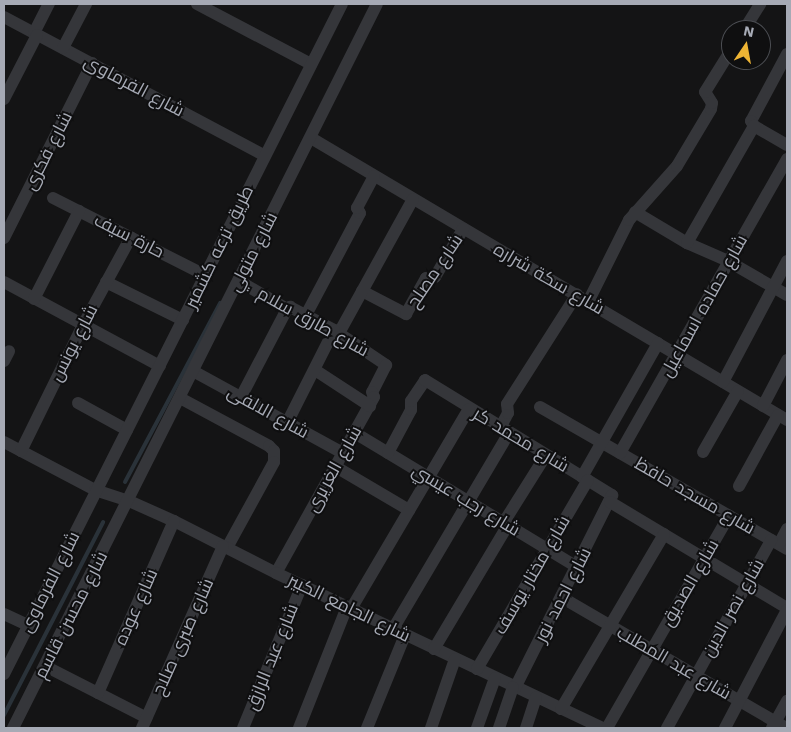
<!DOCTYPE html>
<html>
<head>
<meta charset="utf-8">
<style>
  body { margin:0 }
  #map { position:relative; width:791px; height:732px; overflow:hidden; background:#141415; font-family:"Work Sans",Cairo,sans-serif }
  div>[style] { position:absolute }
  .stream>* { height:4px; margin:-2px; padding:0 2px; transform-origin:2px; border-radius:2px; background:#2a3239 }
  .minor>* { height:12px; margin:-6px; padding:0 6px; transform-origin:6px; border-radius:6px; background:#35363a }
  span { translate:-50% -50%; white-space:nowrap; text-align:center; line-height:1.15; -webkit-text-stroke:4px #0f0f10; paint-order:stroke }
  .street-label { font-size:18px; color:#a6aab5 }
  .frame { position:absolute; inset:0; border:5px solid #a6aab5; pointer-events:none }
  .north { position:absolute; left:721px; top:20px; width:50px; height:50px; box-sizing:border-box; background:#0f0f10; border:1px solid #4b4d52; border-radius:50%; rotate:12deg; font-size:14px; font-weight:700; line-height:20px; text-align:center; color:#a6aab5 }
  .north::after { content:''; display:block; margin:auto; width:18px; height:22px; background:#eeb434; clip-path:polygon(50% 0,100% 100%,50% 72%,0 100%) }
</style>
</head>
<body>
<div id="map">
  <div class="stream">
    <i style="left:125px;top:482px;width:203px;rotate:-62deg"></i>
    <i style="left:4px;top:715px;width:217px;rotate:-62.8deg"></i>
  </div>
  <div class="minor">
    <i style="left:197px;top:4px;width:129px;rotate:27.8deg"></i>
    <i style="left:4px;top:17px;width:294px;rotate:28deg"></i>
    <i style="left:744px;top:30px;width:31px;rotate:-58deg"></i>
    <i style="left:34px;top:33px;width:33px;rotate:-63deg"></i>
    <i style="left:63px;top:48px;width:50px;rotate:-62.4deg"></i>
    <i style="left:787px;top:54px;width:76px;rotate:118.2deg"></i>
    <i style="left:751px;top:121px;width:6px;rotate:59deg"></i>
    <i style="left:754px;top:126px;width:38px;rotate:30deg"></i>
    <i style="left:4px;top:99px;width:72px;rotate:-62.7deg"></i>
    <i style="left:311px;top:138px;width:553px;rotate:30.64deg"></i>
    <i style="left:53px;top:198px;width:170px;rotate:26.9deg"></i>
    <i style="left:635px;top:212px;width:61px;rotate:30.8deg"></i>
    <i style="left:687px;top:243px;width:45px;rotate:23.7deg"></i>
    <i style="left:728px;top:261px;width:68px;rotate:30deg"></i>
    <i style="left:4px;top:238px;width:196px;rotate:-63.3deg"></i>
    <i style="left:687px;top:243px;width:135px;rotate:-60.2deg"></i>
    <i style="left:239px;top:281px;width:56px;rotate:30.3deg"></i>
    <i style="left:287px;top:309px;width:4px;rotate:-34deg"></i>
    <i style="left:290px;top:307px;width:50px;rotate:27.6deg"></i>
    <i style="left:334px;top:330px;width:63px;rotate:33.9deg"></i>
    <i style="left:386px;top:365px;width:30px;rotate:117deg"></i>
    <i style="left:372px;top:392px;width:5px;rotate:68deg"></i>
    <i style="left:374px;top:397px;width:201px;rotate:119.1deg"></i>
    <i style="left:4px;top:282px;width:177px;rotate:28.3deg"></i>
    <i style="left:106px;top:282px;width:86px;rotate:26.3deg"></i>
    <i style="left:362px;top:291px;width:50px;rotate:27.6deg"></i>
    <i style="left:406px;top:314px;width:41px;rotate:-60.9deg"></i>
    <i style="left:426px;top:278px;width:9px;rotate:-6deg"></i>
    <i style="left:435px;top:277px;width:56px;rotate:-59.7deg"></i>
    <i style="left:34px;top:299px;width:99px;rotate:-62.9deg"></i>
    <i style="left:588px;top:302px;width:92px;rotate:-63.4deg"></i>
    <i style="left:629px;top:220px;width:72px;rotate:-48.4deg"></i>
    <i style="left:677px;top:166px;width:66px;rotate:-59.2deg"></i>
    <i style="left:711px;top:109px;width:6px;rotate:-81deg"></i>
    <i style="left:712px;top:103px;width:13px;rotate:-122deg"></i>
    <i style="left:705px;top:92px;width:49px;rotate:-58.2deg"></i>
    <i style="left:306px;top:315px;width:115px;rotate:-62.1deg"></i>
    <i style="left:360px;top:213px;width:6px;rotate:-121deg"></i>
    <i style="left:357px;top:208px;width:36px;rotate:-62deg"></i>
    <i style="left:339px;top:333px;width:153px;rotate:-61.1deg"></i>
    <i style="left:4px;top:361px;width:11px;rotate:-63deg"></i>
    <i style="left:315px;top:370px;width:66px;rotate:33.2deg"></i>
    <i style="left:193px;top:371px;width:171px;rotate:28.7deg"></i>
    <i style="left:723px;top:382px;width:137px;rotate:-62.1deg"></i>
    <i style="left:241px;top:397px;width:99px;rotate:-62.4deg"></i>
    <i style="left:180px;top:398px;width:101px;rotate:28.3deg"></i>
    <i style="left:269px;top:446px;width:7px;rotate:45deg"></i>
    <i style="left:274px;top:451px;width:11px;rotate:90deg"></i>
    <i style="left:274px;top:462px;width:98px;rotate:118.7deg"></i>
    <i style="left:78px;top:403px;width:56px;rotate:28.9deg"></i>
    <i style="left:763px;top:406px;width:52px;rotate:-62.4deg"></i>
    <i style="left:540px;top:407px;width:285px;rotate:29.9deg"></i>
    <i style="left:287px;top:423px;width:104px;rotate:-63.2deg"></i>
    <i style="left:500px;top:428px;width:17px;rotate:-62deg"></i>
    <i style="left:508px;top:413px;width:9px;rotate:-96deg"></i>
    <i style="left:507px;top:404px;width:130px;rotate:-57.5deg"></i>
    <i style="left:355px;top:433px;width:259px;rotate:31.1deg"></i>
    <i style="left:4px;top:442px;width:103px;rotate:27.8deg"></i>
    <i style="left:95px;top:490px;width:36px;rotate:18deg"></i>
    <i style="left:129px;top:501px;width:49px;rotate:24deg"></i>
    <i style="left:174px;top:521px;width:114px;rotate:27deg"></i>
    <i style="left:276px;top:573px;width:362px;rotate:25.4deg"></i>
    <i style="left:21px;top:451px;width:140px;rotate:-63.8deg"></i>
    <i style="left:83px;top:325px;width:100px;rotate:-61.4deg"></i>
    <i style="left:703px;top:452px;width:70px;rotate:-60.2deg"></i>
    <i style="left:388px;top:453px;width:49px;rotate:-61.9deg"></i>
    <i style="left:411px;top:410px;width:9px;rotate:-90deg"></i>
    <i style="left:411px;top:401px;width:25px;rotate:-56deg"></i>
    <i style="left:425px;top:380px;width:220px;rotate:31.6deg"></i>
    <i style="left:612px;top:495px;width:216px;rotate:116.7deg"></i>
    <i style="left:620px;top:453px;width:338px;rotate:-60.4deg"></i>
    <i style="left:336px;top:467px;width:85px;rotate:30.5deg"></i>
    <i style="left:582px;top:477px;width:154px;rotate:-60.4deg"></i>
    <i style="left:739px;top:486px;width:81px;rotate:-61.2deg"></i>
    <i style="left:610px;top:502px;width:206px;rotate:30.9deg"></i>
    <i style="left:504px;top:522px;width:79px;rotate:-57.9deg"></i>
    <i style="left:779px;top:544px;width:17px;rotate:-62deg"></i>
    <i style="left:561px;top:597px;width:260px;rotate:30.2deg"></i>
    <i style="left:351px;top:609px;width:232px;rotate:-59.5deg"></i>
    <i style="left:4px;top:614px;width:26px;rotate:25deg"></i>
    <i style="left:393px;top:629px;width:228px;rotate:-59.4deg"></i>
    <i style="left:434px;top:649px;width:144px;rotate:-59.2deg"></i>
    <i style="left:45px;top:666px;width:114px;rotate:27deg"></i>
    <i style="left:477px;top:669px;width:219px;rotate:-59.6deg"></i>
    <i style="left:4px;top:674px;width:750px;rotate:-63.23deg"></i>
    <i style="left:98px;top:693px;width:188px;rotate:-66.2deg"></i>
    <i style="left:561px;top:709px;width:203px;rotate:-59.5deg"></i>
    <i style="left:13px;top:728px;width:810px;rotate:-63.31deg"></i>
    <i style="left:142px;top:728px;width:199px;rotate:-66deg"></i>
    <i style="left:243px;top:728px;width:155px;rotate:-67.6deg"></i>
    <i style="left:299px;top:728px;width:130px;rotate:-68.4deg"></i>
    <i style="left:367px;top:728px;width:100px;rotate:-67.8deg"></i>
    <i style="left:431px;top:728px;width:73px;rotate:-70.8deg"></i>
    <i style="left:477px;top:728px;width:53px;rotate:-70.2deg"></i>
    <i style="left:499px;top:728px;width:43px;rotate:-71.1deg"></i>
    <i style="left:526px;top:728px;width:32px;rotate:-72deg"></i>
    <i style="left:607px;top:728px;width:245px;rotate:-60.1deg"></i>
    <i style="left:667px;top:728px;width:215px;rotate:-61deg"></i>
    <i style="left:725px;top:728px;width:133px;rotate:-62.3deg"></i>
    <i style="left:772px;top:728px;width:31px;rotate:-61deg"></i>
  </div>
  <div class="street-label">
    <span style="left:134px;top:86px;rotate:28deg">شارع الفرماوى</span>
    <span style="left:48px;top:151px;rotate:-63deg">شارع فكرى</span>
    <span style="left:129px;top:236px;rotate:27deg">حارة سيف</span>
    <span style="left:219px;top:247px;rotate:-64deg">طريق ترعه كشمير</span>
    <span style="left:253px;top:252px;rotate:-63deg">شارع متولي</span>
    <span style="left:435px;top:271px;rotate:-56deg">شارع مصلح</span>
    <span style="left:549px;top:279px;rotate:30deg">شارع سكة شراره</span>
    <span style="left:704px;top:306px;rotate:-61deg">شارع حماده اسماعيل</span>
    <span style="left:313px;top:322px;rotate:29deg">شارع طارق سلام</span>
    <span style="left:74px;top:343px;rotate:-63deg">شارع يونس</span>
    <span style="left:268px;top:412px;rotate:29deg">شارع الالفى</span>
    <span style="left:521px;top:440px;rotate:31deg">شارع محمد كر</span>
    <span style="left:334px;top:469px;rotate:-61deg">شارع الغريرى</span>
    <span style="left:695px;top:496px;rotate:30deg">شارع مسجد حافظ</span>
    <span style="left:466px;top:500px;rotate:31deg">شارع رجب عيسي</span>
    <span style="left:532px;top:575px;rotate:-60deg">شارع مختار يوسف</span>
    <span style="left:50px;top:582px;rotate:-63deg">شارع الفرماوى</span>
    <span style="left:690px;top:583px;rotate:-60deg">شارع الصديق</span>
    <span style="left:563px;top:595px;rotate:-63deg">شارع احمد نور</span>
    <span style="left:136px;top:607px;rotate:-66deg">شارع عوده</span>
    <span style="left:349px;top:608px;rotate:26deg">شارع الجامع الكبير</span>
    <span style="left:733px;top:608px;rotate:-61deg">شارع نصر الدين</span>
    <span style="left:71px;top:615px;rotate:-63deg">شارع محسن قاسم</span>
    <span style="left:183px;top:637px;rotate:-66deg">شارع صبرى صلاح</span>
    <span style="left:272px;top:657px;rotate:-68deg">شارع عبد الرازق</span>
    <span style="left:674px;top:663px;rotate:30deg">شارع عبد المطلب</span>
  </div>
  <div class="frame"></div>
  <div class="north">N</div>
</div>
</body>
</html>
